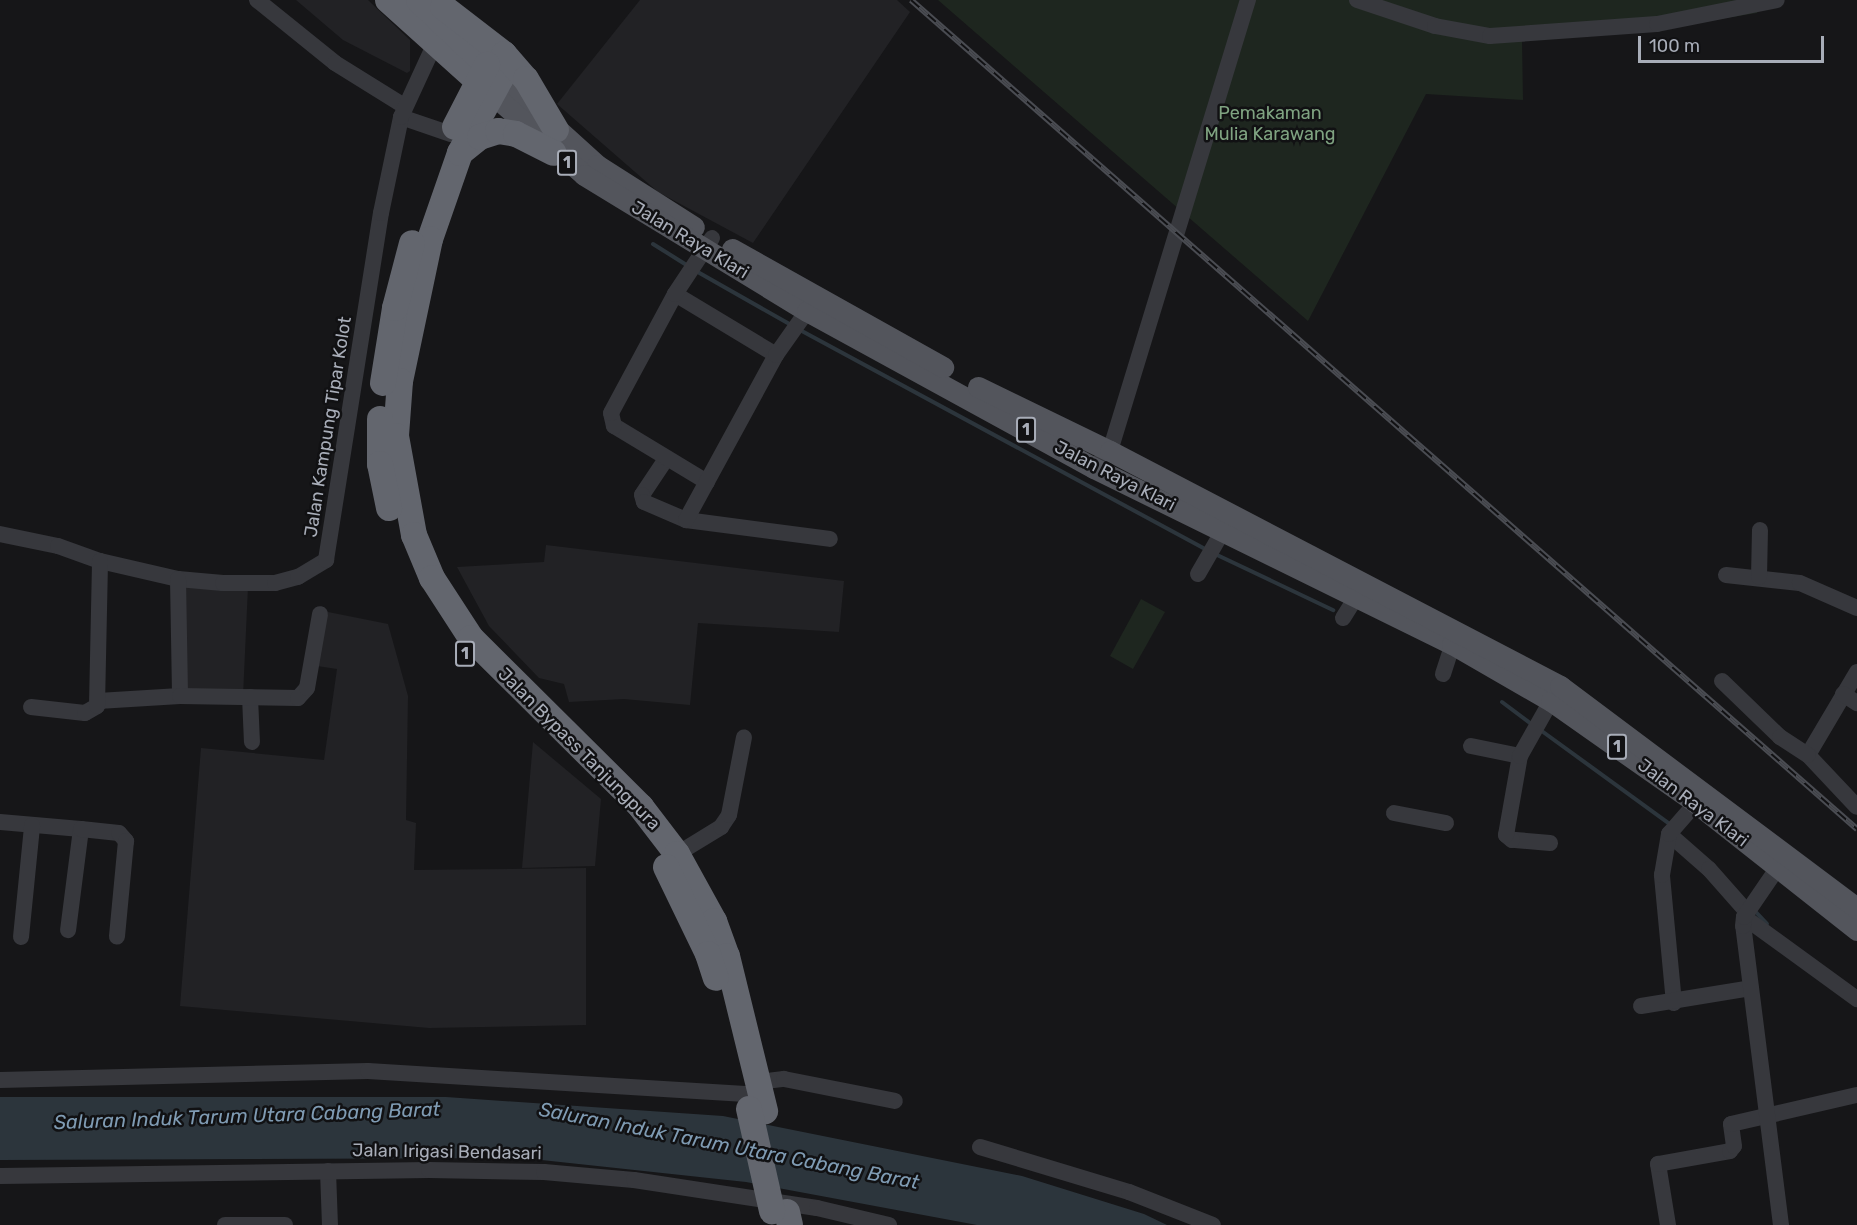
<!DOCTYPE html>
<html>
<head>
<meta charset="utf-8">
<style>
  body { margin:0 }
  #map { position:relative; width:1857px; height:1225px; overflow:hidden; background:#161618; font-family:Rubik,sans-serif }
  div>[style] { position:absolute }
  .built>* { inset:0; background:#222225 }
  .green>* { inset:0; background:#1e261f }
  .water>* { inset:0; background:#2c353c }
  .stream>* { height:4px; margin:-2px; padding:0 2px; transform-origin:2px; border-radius:2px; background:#2c353c }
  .minor>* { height:16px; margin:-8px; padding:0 8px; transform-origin:8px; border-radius:8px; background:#37383d }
  .major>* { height:21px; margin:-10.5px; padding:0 10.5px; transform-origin:10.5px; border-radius:10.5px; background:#53555c }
  .highway>* { height:26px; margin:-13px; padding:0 13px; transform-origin:13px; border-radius:13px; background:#63666e }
  .rail>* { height:6px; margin-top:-3px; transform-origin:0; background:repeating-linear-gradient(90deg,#111113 0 11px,#4a4c52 0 22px); box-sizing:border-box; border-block:2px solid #4a4c52 }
  .highway-bridge>* { height:26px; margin:-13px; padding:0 13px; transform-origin:13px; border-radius:13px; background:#63666e }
  span { translate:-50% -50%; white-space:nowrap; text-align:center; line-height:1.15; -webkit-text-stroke:5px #111113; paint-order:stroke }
  .shield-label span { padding:2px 4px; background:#111113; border:2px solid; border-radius:4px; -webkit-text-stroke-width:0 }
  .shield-label { font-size:16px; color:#a8adb8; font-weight:700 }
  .park-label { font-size:18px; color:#7fa381 }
  .street-label { font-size:18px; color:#a8adb8 }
  .water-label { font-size:20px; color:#7f9bb3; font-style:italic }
  .scale { position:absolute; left:1638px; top:36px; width:186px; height:27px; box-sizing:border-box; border:3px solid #a8adb8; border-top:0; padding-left:8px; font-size:18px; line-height:21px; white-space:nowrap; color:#a8adb8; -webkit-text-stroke:4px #111113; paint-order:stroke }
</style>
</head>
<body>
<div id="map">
  <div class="built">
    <i style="clip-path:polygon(296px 0,368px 0,410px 40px,410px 71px,407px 73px,343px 40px)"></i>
    <i style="clip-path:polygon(640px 0,897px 0,910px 12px,753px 243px,658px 192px,557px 104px)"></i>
    <i style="clip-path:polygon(546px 545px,844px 581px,839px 632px,698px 623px,690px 705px,624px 699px,569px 702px,564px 684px,539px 678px,489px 626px,457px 567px,544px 562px)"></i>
    <i style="clip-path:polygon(182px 583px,248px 587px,243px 696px,182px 695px)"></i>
    <i style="clip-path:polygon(328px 612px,388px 624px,408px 696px,406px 820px,416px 823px,414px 870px,586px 868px,586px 1025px,429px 1028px,180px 1006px,201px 748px,324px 760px,337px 669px,317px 666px)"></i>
    <i style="clip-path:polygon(533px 742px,601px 799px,595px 866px,522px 868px)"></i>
  </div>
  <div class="green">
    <i style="clip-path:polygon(938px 0,1760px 0,1757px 13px,1652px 30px,1522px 40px,1523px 100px,1426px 94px,1308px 321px)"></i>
    <i style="clip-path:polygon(1141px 599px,1165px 612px,1133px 669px,1110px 656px)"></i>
  </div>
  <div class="water">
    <i style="clip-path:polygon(0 1097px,446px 1097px,723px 1116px,1022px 1176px,1144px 1214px,1167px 1225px,977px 1225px,746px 1182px,523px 1158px,0 1160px)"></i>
  </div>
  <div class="stream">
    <i style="left:653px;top:244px;width:40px;rotate:32deg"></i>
    <i style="left:696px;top:271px;width:109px;rotate:29.6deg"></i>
    <i style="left:800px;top:330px;width:460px;rotate:28.4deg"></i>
    <i style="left:1215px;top:554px;width:131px;rotate:25.4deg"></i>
    <i style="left:1502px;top:702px;width:39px;rotate:37deg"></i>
    <i style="left:1539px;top:729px;width:163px;rotate:36deg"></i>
    <i style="left:1754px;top:910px;width:19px;rotate:47deg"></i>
  </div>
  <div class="minor">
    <i style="left:257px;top:0;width:100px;rotate:38.9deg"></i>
    <i style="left:335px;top:63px;width:81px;rotate:31.9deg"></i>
    <i style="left:1357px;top:0;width:82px;rotate:18.4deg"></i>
    <i style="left:1435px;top:26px;width:56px;rotate:10.3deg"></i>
    <i style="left:1490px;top:36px;width:167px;rotate:-4.1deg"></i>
    <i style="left:1657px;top:24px;width:122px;rotate:-11.3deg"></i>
    <i style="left:401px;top:117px;width:53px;rotate:18.8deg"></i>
    <i style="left:675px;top:294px;width:118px;rotate:31.1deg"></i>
    <i style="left:666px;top:459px;width:43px;rotate:123.7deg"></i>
    <i style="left:642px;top:495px;width:7px;rotate:74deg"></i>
    <i style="left:644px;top:502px;width:46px;rotate:23.2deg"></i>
    <i style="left:686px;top:520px;width:145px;rotate:7.5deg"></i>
    <i style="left:1094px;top:468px;width:23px;rotate:-47deg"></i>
    <i style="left:1110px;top:451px;width:472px;rotate:-73deg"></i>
    <i style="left:707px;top:482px;width:109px;rotate:-148.9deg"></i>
    <i style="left:614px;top:426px;width:13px;rotate:-103deg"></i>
    <i style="left:611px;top:413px;width:135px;rotate:-61.7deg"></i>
    <i style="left:675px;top:294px;width:67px;rotate:-56.5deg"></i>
    <i style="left:686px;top:520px;width:188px;rotate:-61.4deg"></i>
    <i style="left:776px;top:355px;width:54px;rotate:-54.8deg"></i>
    <i style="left:0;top:534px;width:59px;rotate:11.7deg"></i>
    <i style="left:58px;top:546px;width:45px;rotate:19.7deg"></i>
    <i style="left:100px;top:561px;width:80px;rotate:13deg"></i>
    <i style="left:178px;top:579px;width:45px;rotate:5.1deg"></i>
    <i style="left:223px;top:583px;width:52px"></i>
    <i style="left:275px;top:583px;width:24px;rotate:-15deg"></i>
    <i style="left:298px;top:577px;width:33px;rotate:-31deg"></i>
    <i style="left:326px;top:560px;width:351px;rotate:-81deg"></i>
    <i style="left:381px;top:213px;width:98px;rotate:-78.2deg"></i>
    <i style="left:401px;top:117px;width:81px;rotate:-65.3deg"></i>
    <i style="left:1198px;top:574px;width:52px;rotate:-60deg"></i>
    <i style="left:1726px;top:575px;width:74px;rotate:6.2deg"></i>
    <i style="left:1800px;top:583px;width:62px;rotate:23.7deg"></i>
    <i style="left:1759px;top:577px;width:47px;rotate:-88.8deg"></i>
    <i style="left:178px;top:579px;width:117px;rotate:89deg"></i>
    <i style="left:1343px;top:618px;width:36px;rotate:-58deg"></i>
    <i style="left:1857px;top:672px;width:96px;rotate:120.6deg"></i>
    <i style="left:1808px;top:755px;width:71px;rotate:46.7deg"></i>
    <i style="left:1443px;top:674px;width:42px;rotate:-72deg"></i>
    <i style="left:1722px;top:681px;width:81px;rotate:44deg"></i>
    <i style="left:1780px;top:737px;width:33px;rotate:33deg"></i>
    <i style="left:1843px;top:694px;width:17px;rotate:33deg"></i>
    <i style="left:250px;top:697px;width:45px;rotate:87.5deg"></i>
    <i style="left:98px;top:701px;width:82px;rotate:-3.5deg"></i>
    <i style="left:180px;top:696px;width:118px;rotate:1deg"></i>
    <i style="left:298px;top:698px;width:13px;rotate:-48deg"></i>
    <i style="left:307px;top:688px;width:75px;rotate:-80deg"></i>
    <i style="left:31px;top:707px;width:54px;rotate:6.3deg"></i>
    <i style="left:85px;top:713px;width:14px;rotate:-30deg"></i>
    <i style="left:97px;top:706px;width:145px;rotate:-88.8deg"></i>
    <i style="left:1471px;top:746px;width:50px;rotate:11.5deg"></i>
    <i style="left:1394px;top:813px;width:53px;rotate:10.9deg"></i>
    <i style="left:0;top:822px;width:81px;rotate:4.9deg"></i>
    <i style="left:81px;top:829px;width:102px;rotate:97.3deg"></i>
    <i style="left:81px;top:829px;width:38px;rotate:6deg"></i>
    <i style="left:119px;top:833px;width:11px;rotate:49deg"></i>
    <i style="left:126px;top:841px;width:96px;rotate:95.4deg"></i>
    <i style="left:1669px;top:834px;width:53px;rotate:41.2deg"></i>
    <i style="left:1709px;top:869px;width:57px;rotate:48.5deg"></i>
    <i style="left:1550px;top:843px;width:38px;rotate:-175deg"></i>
    <i style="left:1512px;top:840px;width:8px;rotate:-140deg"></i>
    <i style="left:1506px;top:835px;width:80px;rotate:-80deg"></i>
    <i style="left:1520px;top:756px;width:63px;rotate:-60.6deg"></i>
    <i style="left:677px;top:854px;width:52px;rotate:-31.5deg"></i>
    <i style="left:721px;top:827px;width:14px;rotate:-56deg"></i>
    <i style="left:729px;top:815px;width:79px;rotate:-79.1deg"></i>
    <i style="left:1744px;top:917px;width:140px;rotate:36deg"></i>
    <i style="left:21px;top:937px;width:112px;rotate:-84.3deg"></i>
    <i style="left:1674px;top:1003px;width:129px;rotate:-95.4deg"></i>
    <i style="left:1662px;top:875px;width:42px;rotate:-80.3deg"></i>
    <i style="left:1669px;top:834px;width:41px;rotate:-48.9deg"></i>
    <i style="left:1641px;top:1006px;width:111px;rotate:-9.3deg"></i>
    <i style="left:0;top:1080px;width:368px;rotate:-1.4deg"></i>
    <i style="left:368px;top:1071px;width:378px;rotate:3.5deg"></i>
    <i style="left:758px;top:1082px;width:26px;rotate:-7deg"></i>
    <i style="left:784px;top:1079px;width:113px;rotate:11.2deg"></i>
    <i style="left:980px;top:1147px;width:156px;rotate:16.8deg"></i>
    <i style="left:1129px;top:1192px;width:90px;rotate:21.4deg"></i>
    <i style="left:328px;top:1171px;width:54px;rotate:87.9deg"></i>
    <i style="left:0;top:1176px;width:429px;rotate:-0.8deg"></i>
    <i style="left:429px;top:1170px;width:115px;rotate:1deg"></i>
    <i style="left:544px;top:1172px;width:90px;rotate:5.1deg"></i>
    <i style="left:634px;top:1180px;width:185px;rotate:8.7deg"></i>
    <i style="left:817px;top:1208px;width:74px;rotate:13.3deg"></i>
    <i style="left:225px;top:1225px;width:60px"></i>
    <i style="left:1668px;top:1225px;width:62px;rotate:-99.3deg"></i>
    <i style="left:1658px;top:1164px;width:73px;rotate:-10.2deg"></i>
    <i style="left:1730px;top:1151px;width:6px;rotate:-51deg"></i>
    <i style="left:1734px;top:1146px;width:22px;rotate:-98deg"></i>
    <i style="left:1731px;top:1124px;width:129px;rotate:-13deg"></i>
    <i style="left:1781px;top:1225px;width:301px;rotate:-97.2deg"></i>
    <i style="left:1743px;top:926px;width:9px;rotate:-84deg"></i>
    <i style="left:1744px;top:917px;width:69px;rotate:-55.6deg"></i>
  </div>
  <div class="major">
    <i style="left:501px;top:78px;width:130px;rotate:42.2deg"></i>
    <i style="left:597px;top:165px;width:115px;rotate:32.6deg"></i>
    <i style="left:490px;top:92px;width:125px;rotate:41.4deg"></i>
    <i style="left:584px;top:175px;width:261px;rotate:31.4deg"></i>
    <i style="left:807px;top:311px;width:327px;rotate:28.7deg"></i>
    <i style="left:1094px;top:468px;width:399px;rotate:26.2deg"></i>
    <i style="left:1452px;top:644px;width:114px;rotate:29.9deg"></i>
    <i style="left:1551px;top:701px;width:177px;rotate:35.1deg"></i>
    <i style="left:1696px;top:803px;width:205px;rotate:38.3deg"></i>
    <i style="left:732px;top:249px;width:242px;rotate:29.2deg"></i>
    <i style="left:978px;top:387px;width:147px;rotate:25.9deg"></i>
    <i style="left:1110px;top:451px;width:508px;rotate:27.57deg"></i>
    <i style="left:1560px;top:686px;width:371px;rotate:36.8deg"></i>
  </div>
  <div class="highway">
    <i style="left:388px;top:0;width:135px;rotate:42deg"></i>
    <i style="left:419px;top:0;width:113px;rotate:43.6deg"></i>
    <i style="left:501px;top:78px;width:85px;rotate:118.7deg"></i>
    <i style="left:460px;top:153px;width:91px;rotate:109.2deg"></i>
    <i style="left:430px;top:239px;width:145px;rotate:101.9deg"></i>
    <i style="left:400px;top:381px;width:55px;rotate:94.2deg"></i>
    <i style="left:396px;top:436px;width:101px;rotate:79.7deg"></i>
    <i style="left:414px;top:535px;width:47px;rotate:67.3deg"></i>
    <i style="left:432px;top:578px;width:72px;rotate:57deg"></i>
    <i style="left:471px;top:638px;width:240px;rotate:44.8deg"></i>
    <i style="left:641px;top:807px;width:59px;rotate:52.5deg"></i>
    <i style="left:677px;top:854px;width:77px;rotate:61.1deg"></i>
    <i style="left:714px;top:921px;width:37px;rotate:70deg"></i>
    <i style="left:727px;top:956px;width:160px;rotate:76.2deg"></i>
    <i style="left:443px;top:7px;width:77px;rotate:37.6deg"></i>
    <i style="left:504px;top:54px;width:33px;rotate:49deg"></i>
    <i style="left:526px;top:79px;width:59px;rotate:59.5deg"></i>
    <i style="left:455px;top:127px;width:70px;rotate:-62.7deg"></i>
    <i style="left:460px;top:153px;width:26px;rotate:-39deg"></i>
    <i style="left:480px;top:137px;width:19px;rotate:-18deg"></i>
    <i style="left:498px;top:131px;width:18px;rotate:9deg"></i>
    <i style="left:516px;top:134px;width:42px;rotate:26.6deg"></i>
    <i style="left:383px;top:383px;width:76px;rotate:-80.9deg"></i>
    <i style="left:395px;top:308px;width:67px;rotate:-75.3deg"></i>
    <i style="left:380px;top:419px;width:45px;rotate:90deg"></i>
    <i style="left:380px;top:464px;width:45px;rotate:78.4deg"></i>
    <i style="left:666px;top:867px;width:97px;rotate:64.2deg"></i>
    <i style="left:708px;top:954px;width:25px;rotate:72deg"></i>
    <i style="left:787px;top:1212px;width:13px;rotate:77deg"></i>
  </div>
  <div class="rail">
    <i style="left:911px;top:0;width:1258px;rotate:41.23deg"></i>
  </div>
  <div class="highway-bridge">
    <i style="left:749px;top:1109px;width:105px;rotate:77.3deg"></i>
  </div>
  <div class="shield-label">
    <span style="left:567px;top:163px">1</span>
    <span style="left:1026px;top:430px">1</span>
    <span style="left:465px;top:654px">1</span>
    <span style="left:1617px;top:747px">1</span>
  </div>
  <div class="park-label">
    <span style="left:1270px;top:124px">Pemakaman<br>Mulia Karawang</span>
  </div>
  <div class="street-label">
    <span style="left:690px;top:240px;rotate:31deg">Jalan Raya Klari</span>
    <span style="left:328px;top:427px;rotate:-81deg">Jalan Kampung Tipar Kolot</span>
    <span style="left:1115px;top:476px;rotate:27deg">Jalan Raya Klari</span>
    <span style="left:579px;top:749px;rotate:45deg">Jalan Bypass Tanjungpura</span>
    <span style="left:1693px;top:803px;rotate:37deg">Jalan Raya Klari</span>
    <span style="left:447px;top:1152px;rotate:1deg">Jalan Irigasi Bendasari</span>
  </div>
  <div class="water-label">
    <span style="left:247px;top:1116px;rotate:-2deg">Saluran Induk Tarum Utara Cabang Barat</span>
    <span style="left:729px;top:1146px;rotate:11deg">Saluran Induk Tarum Utara Cabang Barat</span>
  </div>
  <div class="scale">100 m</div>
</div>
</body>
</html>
